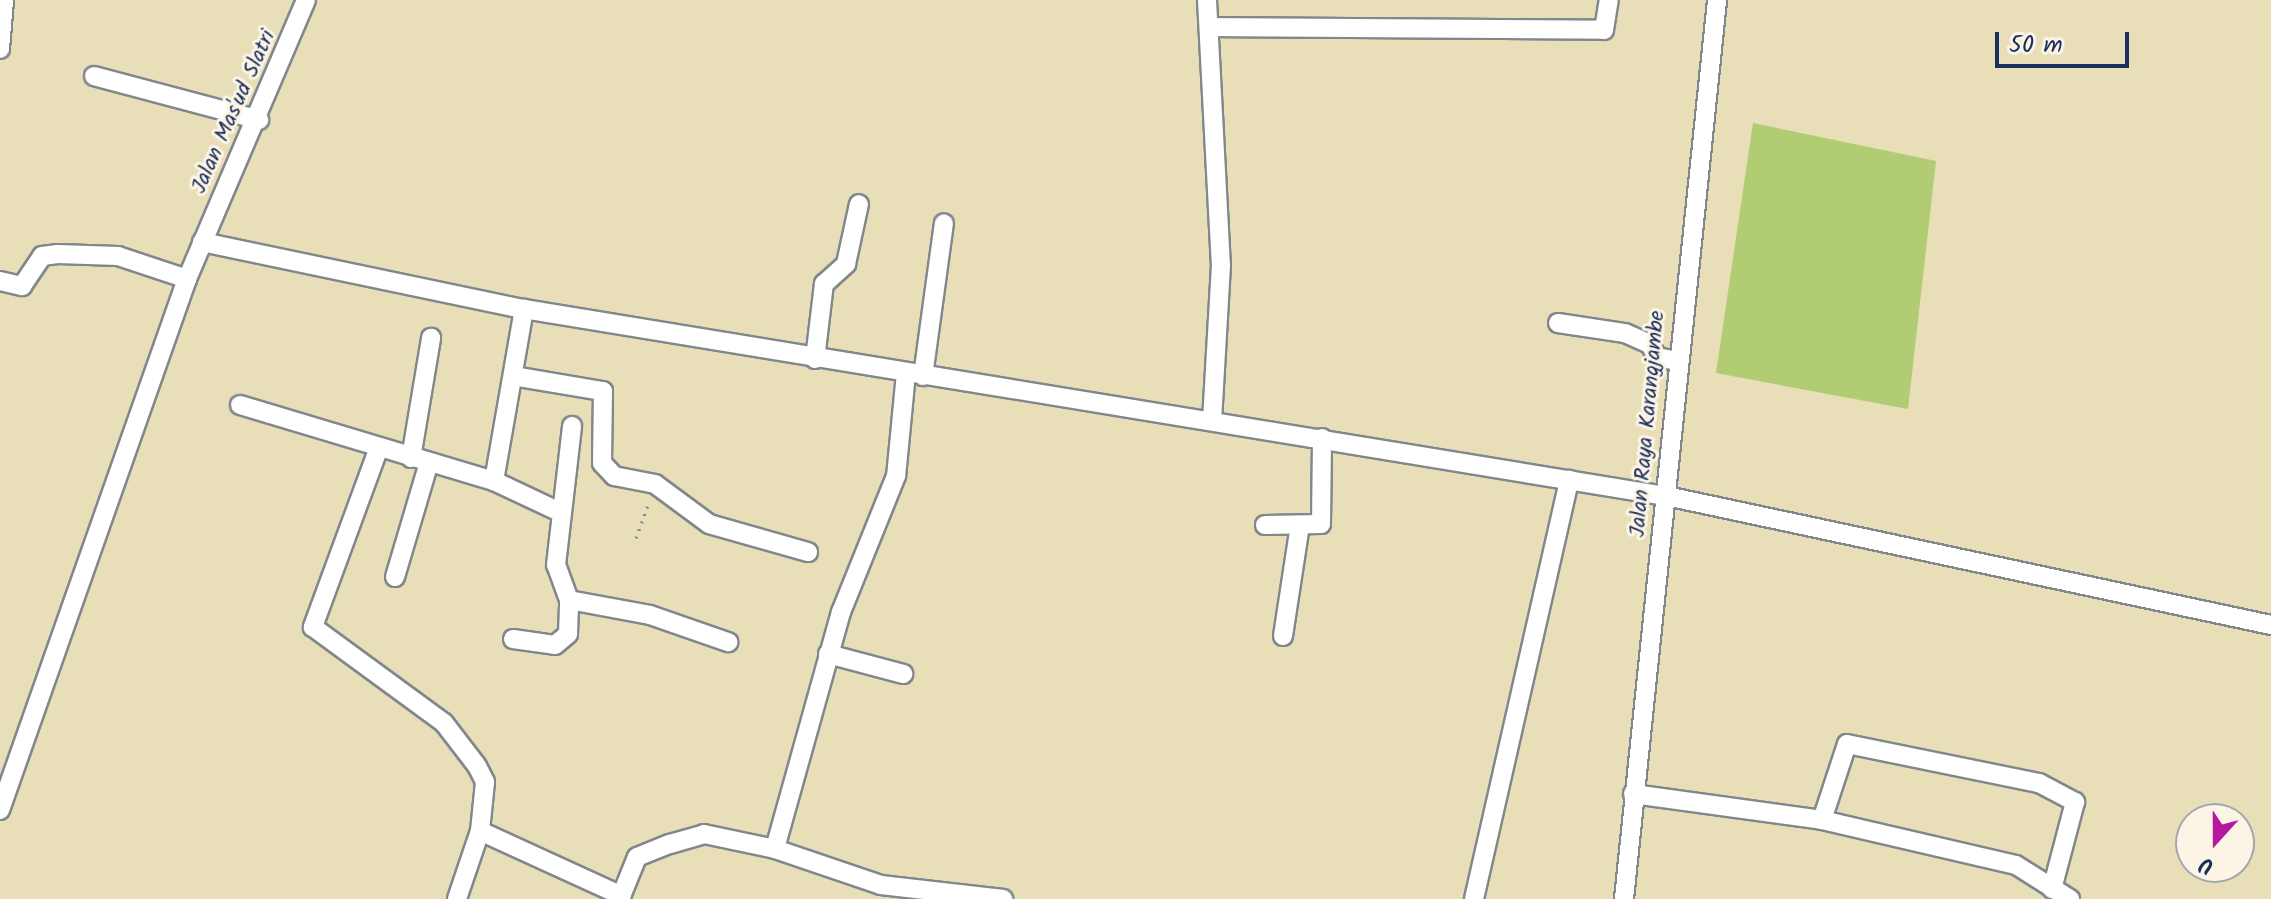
<!DOCTYPE html>
<html>
<head>
<meta charset="utf-8">
<style>
  body { margin:0 }
  #map { position:relative; width:2271px; height:899px; overflow:hidden; background:#e8dfb9; font-family:Kalam,sans-serif }
  div>[style] { position:absolute }
  .green>* { inset:0; background:#b1cc72 }
  .path>* { height:3px; margin-top:-1.5px; transform-origin:0; background:repeating-linear-gradient(90deg,#82878c 0 2px,transparent 0 8px) }
  .roads { filter:drop-shadow(2px 0 #82878c) drop-shadow(-2px 0 #82878c) drop-shadow(0 2px #82878c) drop-shadow(0 -2px #82878c) }
  .minor>* { height:18px; margin:-9px; padding:0 9px; transform-origin:9px; border-radius:9px; background:#fff }
  span { translate:-50% -50%; white-space:nowrap; text-align:center; line-height:1.15; -webkit-text-stroke:6px #fcf5e5; paint-order:stroke }
  .street-label { font-size:22px; color:#1b2f5e }
  .north { position:absolute; left:2175px; top:803px; width:80px; height:80px; box-sizing:border-box; background:#fcf5e5; border:2px solid #a2a6af; border-radius:50%; rotate:201deg; font-size:22px; font-weight:700; line-height:32px; text-align:center; color:#1b2f5e }
  .north::after { content:''; display:block; margin:auto; width:28px; height:36px; background:#b5179e; clip-path:polygon(50% 0,100% 100%,50% 72%,0 100%) }
  .scale { position:absolute; left:1995px; top:32px; width:134px; height:36px; box-sizing:border-box; border:4px solid #1b2f5e; border-top:0; padding-left:10px; font-size:24px; line-height:28px; white-space:nowrap; color:#1b2f5e; -webkit-text-stroke:6px #fcf5e5; paint-order:stroke }
</style>
</head>
<body>
<div id="map">
  <div class="green">
    <i style="clip-path:polygon(1753px 123px,1936px 161px,1908px 409px,1716px 373px)"></i>
  </div>
  <div class="path">
    <i style="left:636px;top:538px;width:37px;rotate:-70deg"></i>
  </div>
  <div class="roads">
    <div class="minor">
      <i style="left:1207px;top:0;width:265px;rotate:87deg"></i>
      <i style="left:1221px;top:265px;width:156px;rotate:93.3deg"></i>
      <i style="left:1211px;top:27px;width:393px;rotate:0.4deg"></i>
      <i style="left:1604px;top:30px;width:30px;rotate:-81deg"></i>
      <i style="left:0;top:49px;width:49px;rotate:-85.3deg"></i>
      <i style="left:94px;top:76px;width:171px;rotate:14.9deg"></i>
      <i style="left:202px;top:242px;width:329px;rotate:11.8deg"></i>
      <i style="left:524px;top:309px;width:1162px;rotate:9.31deg"></i>
      <i style="left:1671px;top:497px;width:614px;rotate:12.04deg"></i>
      <i style="left:0;top:281px;width:23px;rotate:13deg"></i>
      <i style="left:22px;top:286px;width:36px;rotate:-56deg"></i>
      <i style="left:42px;top:256px;width:16px;rotate:-7deg"></i>
      <i style="left:58px;top:254px;width:60px;rotate:1.9deg"></i>
      <i style="left:118px;top:256px;width:73px;rotate:18.4deg"></i>
      <i style="left:1558px;top:323px;width:68px;rotate:8.5deg"></i>
      <i style="left:1625px;top:333px;width:27px;rotate:24deg"></i>
      <i style="left:1650px;top:344px;width:15px;rotate:62deg"></i>
      <i style="left:1657px;top:357px;width:20px;rotate:11deg"></i>
      <i style="left:815px;top:359px;width:76px;rotate:-83.2deg"></i>
      <i style="left:824px;top:284px;width:30px;rotate:-42deg"></i>
      <i style="left:846px;top:264px;width:61px;rotate:-77.8deg"></i>
      <i style="left:906px;top:373px;width:103px;rotate:95.5deg"></i>
      <i style="left:896px;top:476px;width:147px;rotate:112deg"></i>
      <i style="left:841px;top:612px;width:246px;rotate:105.6deg"></i>
      <i style="left:775px;top:849px;width:112px;rotate:18.8deg"></i>
      <i style="left:881px;top:885px;width:123px;rotate:6.5deg"></i>
      <i style="left:513px;top:376px;width:91px;rotate:9.5deg"></i>
      <i style="left:603px;top:391px;width:72px;rotate:90.8deg"></i>
      <i style="left:602px;top:463px;width:18px;rotate:47deg"></i>
      <i style="left:614px;top:476px;width:42px;rotate:11deg"></i>
      <i style="left:655px;top:484px;width:67px;rotate:36.5deg"></i>
      <i style="left:709px;top:524px;width:103px;rotate:15.8deg"></i>
      <i style="left:923px;top:376px;width:154px;rotate:-82.2deg"></i>
      <i style="left:240px;top:405px;width:265px;rotate:16.7deg"></i>
      <i style="left:494px;top:481px;width:175px;rotate:-80.1deg"></i>
      <i style="left:378px;top:450px;width:189px;rotate:110.2deg"></i>
      <i style="left:313px;top:627px;width:162px;rotate:36.2deg"></i>
      <i style="left:444px;top:723px;width:54px;rotate:52.5deg"></i>
      <i style="left:477px;top:766px;width:18px;rotate:63deg"></i>
      <i style="left:485px;top:782px;width:49px;rotate:95.8deg"></i>
      <i style="left:480px;top:831px;width:72px;rotate:108.7deg"></i>
      <i style="left:411px;top:458px;width:122px;rotate:-80.5deg"></i>
      <i style="left:494px;top:481px;width:73px;rotate:25.2deg"></i>
      <i style="left:1265px;top:525px;width:56px;rotate:-1deg"></i>
      <i style="left:1321px;top:524px;width:86px;rotate:-89.3deg"></i>
      <i style="left:395px;top:577px;width:120px;rotate:-73.5deg"></i>
      <i style="left:569px;top:600px;width:82px;rotate:10.5deg"></i>
      <i style="left:650px;top:615px;width:83px;rotate:19.1deg"></i>
      <i style="left:1283px;top:636px;width:112px;rotate:-81.3deg"></i>
      <i style="left:513px;top:639px;width:42px;rotate:8.1deg"></i>
      <i style="left:555px;top:645px;width:17px;rotate:-40deg"></i>
      <i style="left:568px;top:634px;width:34px;rotate:-88deg"></i>
      <i style="left:569px;top:600px;width:37px;rotate:-110deg"></i>
      <i style="left:556px;top:565px;width:140px;rotate:-83.4deg"></i>
      <i style="left:828px;top:654px;width:78px;rotate:14.9deg"></i>
      <i style="left:1633px;top:794px;width:191px;rotate:7.8deg"></i>
      <i style="left:1822px;top:820px;width:199px;rotate:13.1deg"></i>
      <i style="left:2016px;top:865px;width:64px;rotate:32.2deg"></i>
      <i style="left:0;top:810px;width:563px;rotate:-70.6deg"></i>
      <i style="left:187px;top:279px;width:303px;rotate:-66.9deg"></i>
      <i style="left:1822px;top:820px;width:80px;rotate:-71.8deg"></i>
      <i style="left:1847px;top:744px;width:196px;rotate:11.5deg"></i>
      <i style="left:2039px;top:783px;width:41px;rotate:27.8deg"></i>
      <i style="left:2075px;top:802px;width:90px;rotate:104.8deg"></i>
      <i style="left:480px;top:831px;width:156px;rotate:24.6deg"></i>
      <i style="left:620px;top:899px;width:45px;rotate:-68deg"></i>
      <i style="left:637px;top:857px;width:35px;rotate:-22deg"></i>
      <i style="left:670px;top:844px;width:35px;rotate:-16deg"></i>
      <i style="left:704px;top:834px;width:73px;rotate:11.9deg"></i>
      <i style="left:1474px;top:899px;width:430px;rotate:-77.2deg"></i>
      <i style="left:1624px;top:899px;width:904px;rotate:-84.09deg"></i>
    </div>
  </div>
  <div class="street-label">
    <span style="left:234px;top:112px;rotate:-66deg">Jalan Mas'ud Slatri</span>
    <span style="left:1648px;top:424px;rotate:-85deg">Jalan Raya Karangjambe</span>
  </div>
  <div class="north">U</div>
  <div class="scale">50 m</div>
</div>
</body>
</html>
